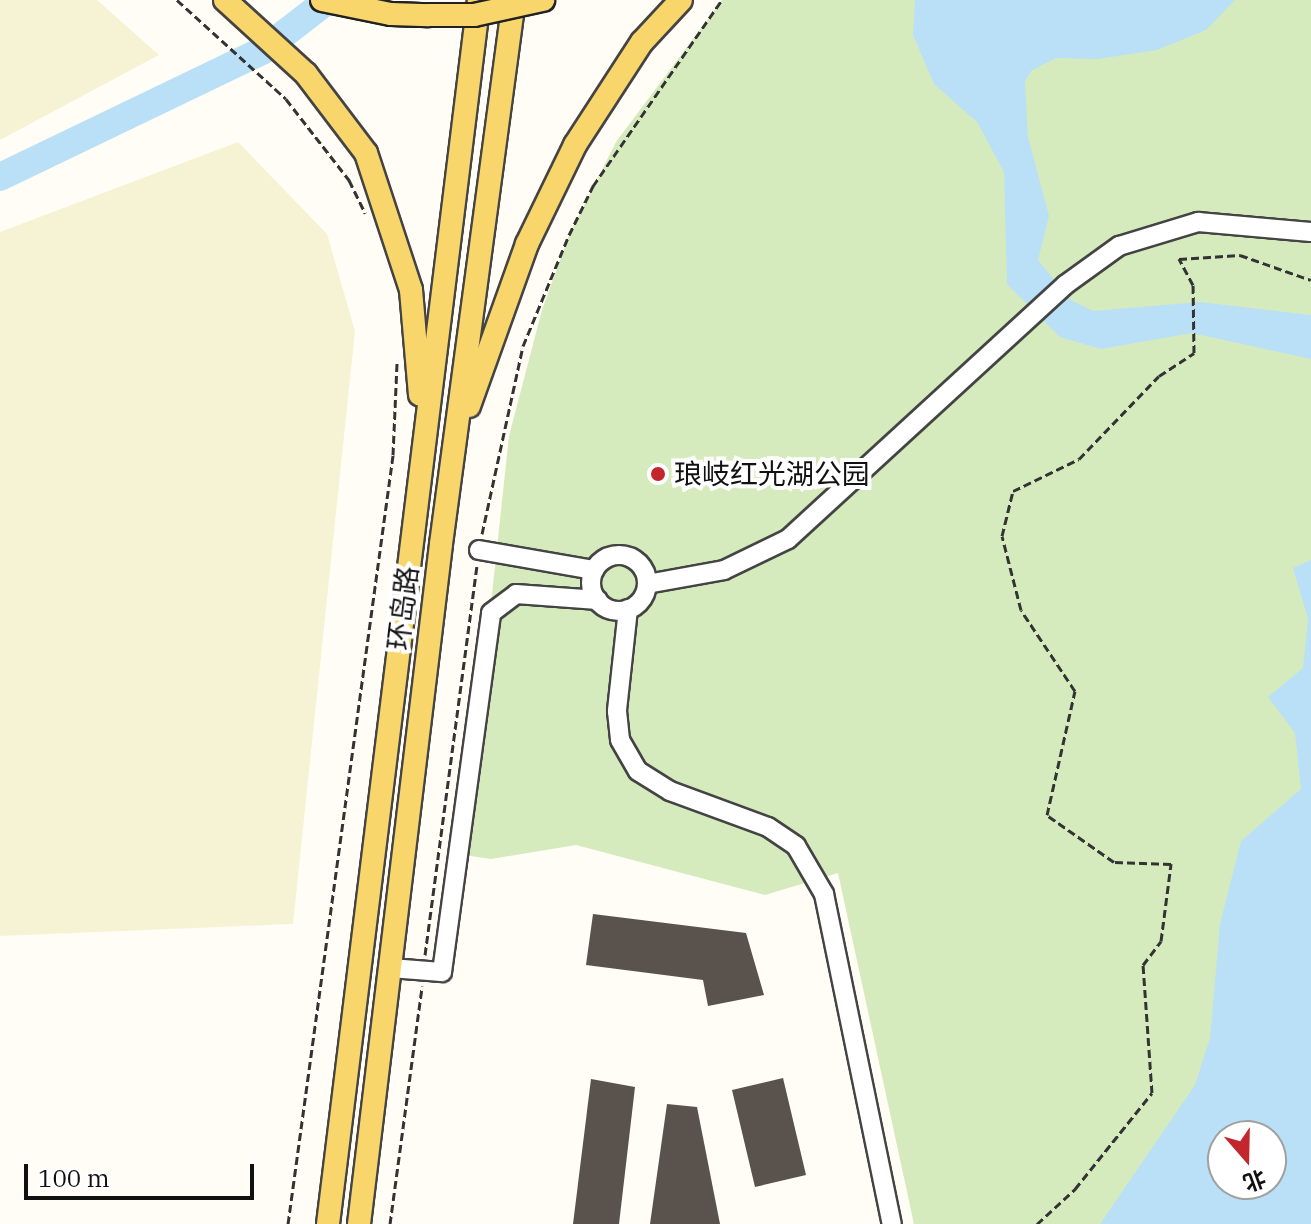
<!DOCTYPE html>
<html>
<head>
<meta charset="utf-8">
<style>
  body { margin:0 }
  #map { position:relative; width:1311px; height:1224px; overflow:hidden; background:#fffdf5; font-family:"IBM Plex Serif","Noto Sans SC",serif }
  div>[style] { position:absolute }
  .farmland>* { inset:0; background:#f6f3d4 }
  .green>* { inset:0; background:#d5ebbd }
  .water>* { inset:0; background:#b9e0f7 }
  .river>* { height:28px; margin:-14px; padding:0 14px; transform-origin:14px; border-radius:14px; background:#b9e0f7 }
  .building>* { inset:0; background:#5a524d }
  .path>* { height:3px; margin-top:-1.5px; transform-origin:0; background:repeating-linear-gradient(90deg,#333 0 8px,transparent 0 12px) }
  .roads { filter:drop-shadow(2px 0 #444) drop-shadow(-2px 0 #444) drop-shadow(0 2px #444) drop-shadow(0 -2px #444) }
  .minor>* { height:18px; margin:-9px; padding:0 9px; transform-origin:9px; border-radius:9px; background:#fff }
  .minor>.ring { margin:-9px; padding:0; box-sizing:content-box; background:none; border:18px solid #fff; border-radius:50% }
  .major>* { height:22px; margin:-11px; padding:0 11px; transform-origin:11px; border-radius:11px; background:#f9d66b }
  .bridges { filter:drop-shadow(2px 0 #222) drop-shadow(-2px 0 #222) drop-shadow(0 2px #222) drop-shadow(0 -2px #222) }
  .major-bridge>* { height:22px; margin:-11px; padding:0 11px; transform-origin:11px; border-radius:11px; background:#f9d66b }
  .dots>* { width:22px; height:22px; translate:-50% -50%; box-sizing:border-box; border:4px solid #fff; border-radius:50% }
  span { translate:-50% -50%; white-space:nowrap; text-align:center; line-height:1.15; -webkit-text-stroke:8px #fff; paint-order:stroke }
  .poi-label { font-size:28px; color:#111 }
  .left { translate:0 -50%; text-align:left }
  .street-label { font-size:28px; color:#111 }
  .north { position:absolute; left:1207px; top:1120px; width:80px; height:80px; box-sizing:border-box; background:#fff; border:2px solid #a0a0a0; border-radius:50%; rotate:160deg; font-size:22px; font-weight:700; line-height:32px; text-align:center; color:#111 }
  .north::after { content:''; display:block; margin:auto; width:28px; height:36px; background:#c4262e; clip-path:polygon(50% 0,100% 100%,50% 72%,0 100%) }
  .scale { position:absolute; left:24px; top:1164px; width:230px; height:36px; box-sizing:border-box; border:4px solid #111; border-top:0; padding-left:10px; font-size:24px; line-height:28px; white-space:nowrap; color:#111; -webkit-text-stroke:6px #fff; paint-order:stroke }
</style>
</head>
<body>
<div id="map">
  <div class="farmland">
    <i style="clip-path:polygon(0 0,97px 0,159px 55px,0 140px)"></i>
    <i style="clip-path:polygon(238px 142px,327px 234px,355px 331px,293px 924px,0 936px,0 232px)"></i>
  </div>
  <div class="green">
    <i style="clip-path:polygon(evenodd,722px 0,1311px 0,1311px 1224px,914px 1224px,838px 873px,765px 895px,576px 845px,491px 859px,464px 855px,509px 436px,542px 310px,569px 235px,616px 142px,722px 0,1223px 1136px,1271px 1136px,1271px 1184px,1223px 1184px,1223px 1136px)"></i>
  </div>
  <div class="water">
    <i style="clip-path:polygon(915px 0,1235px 0,1206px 30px,1157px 50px,1097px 59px,1056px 58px,1031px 71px,1025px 82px,1028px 137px,1049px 216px,1038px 260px,1071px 300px,1093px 311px,1200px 302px,1311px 315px,1311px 359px,1192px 333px,1101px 349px,1060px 337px,1007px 284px,1004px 172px,977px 122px,934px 84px,913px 35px)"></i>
    <i style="clip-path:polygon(evenodd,1311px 560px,1311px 1224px,1100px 1224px,1195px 1085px,1210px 1038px,1220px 924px,1241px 841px,1301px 789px,1295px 733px,1268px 697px,1303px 668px,1308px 619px,1293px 568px,1311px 560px,1271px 1136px,1271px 1184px,1223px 1184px,1223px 1136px,1271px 1136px)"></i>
  </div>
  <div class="river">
    <i style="left:0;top:177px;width:291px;rotate:-25.7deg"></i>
    <i style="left:262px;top:51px;width:83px;rotate:-37.7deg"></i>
  </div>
  <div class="building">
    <i style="clip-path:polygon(593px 914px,746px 933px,764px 995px,708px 1006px,703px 980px,586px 965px)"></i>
    <i style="clip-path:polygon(783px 1078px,806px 1175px,755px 1187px,732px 1090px)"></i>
    <i style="clip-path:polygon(591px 1079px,635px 1087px,619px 1224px,573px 1224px)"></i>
    <i style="clip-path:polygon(667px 1104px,697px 1107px,720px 1224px,650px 1224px)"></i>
  </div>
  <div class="path">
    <i style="left:177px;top:0;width:147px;rotate:42.2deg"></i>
    <i style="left:286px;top:99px;width:103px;rotate:52.1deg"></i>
    <i style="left:349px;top:180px;width:37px;rotate:64deg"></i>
    <i style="left:482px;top:534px;width:192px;rotate:-77.7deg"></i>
    <i style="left:523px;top:346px;width:120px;rotate:-67.5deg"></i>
    <i style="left:569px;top:235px;width:55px;rotate:-63.9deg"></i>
    <i style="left:593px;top:186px;width:226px;rotate:-55.3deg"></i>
    <i style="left:425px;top:955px;width:392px;rotate:-82.4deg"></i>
    <i style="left:288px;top:1224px;width:776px;rotate:-82.22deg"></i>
    <i style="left:393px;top:455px;width:92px;rotate:-87.5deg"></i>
    <i style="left:390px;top:1224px;width:240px;rotate:-82.3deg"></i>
    <i style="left:1037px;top:1224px;width:52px;rotate:-42.6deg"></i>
    <i style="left:1075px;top:1189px;width:123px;rotate:-51.3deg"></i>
    <i style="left:1152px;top:1093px;width:128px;rotate:-94deg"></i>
    <i style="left:1143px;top:965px;width:30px;rotate:-53deg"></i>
    <i style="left:1161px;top:941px;width:78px;rotate:-82.6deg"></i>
    <i style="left:1171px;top:864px;width:57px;rotate:-178deg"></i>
    <i style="left:1114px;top:862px;width:82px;rotate:-145deg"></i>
    <i style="left:1047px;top:815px;width:127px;rotate:-77.3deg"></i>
    <i style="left:1075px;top:691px;width:97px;rotate:-123.7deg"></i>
    <i style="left:1021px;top:610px;width:76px;rotate:-104.4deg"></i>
    <i style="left:1002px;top:536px;width:46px;rotate:-76.3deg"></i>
    <i style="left:1013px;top:491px;width:73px;rotate:-25.9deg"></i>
    <i style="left:1079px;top:459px;width:115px;rotate:-46.1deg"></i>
    <i style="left:1159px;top:376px;width:42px;rotate:-33.3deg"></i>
    <i style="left:1194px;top:353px;width:68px;rotate:-90.8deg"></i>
    <i style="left:1193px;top:285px;width:30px;rotate:-118deg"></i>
    <i style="left:1179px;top:259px;width:61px;rotate:-3.8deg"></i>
    <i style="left:1240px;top:255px;width:75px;rotate:19.4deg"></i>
  </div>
  <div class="roads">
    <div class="minor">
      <i style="left:479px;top:550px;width:117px;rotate:9.9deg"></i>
      <i class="ring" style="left:591px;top:555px;width:38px;height:38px"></i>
      <i style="left:647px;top:584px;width:78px;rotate:-10.3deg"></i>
      <i style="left:724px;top:570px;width:71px;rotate:-25.8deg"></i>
      <i style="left:788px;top:539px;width:376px;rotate:-42.5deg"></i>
      <i style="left:1065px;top:285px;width:67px;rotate:-35.8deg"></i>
      <i style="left:1119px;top:246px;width:83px;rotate:-16.9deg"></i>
      <i style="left:1198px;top:222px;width:113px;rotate:5.1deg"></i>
      <i style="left:628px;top:609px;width:103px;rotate:96.2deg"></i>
      <i style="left:617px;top:711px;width:29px;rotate:84deg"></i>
      <i style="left:620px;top:740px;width:36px;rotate:60deg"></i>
      <i style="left:638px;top:771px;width:38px;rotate:32deg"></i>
      <i style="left:670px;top:791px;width:104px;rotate:20.2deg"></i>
      <i style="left:768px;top:827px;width:34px;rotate:34deg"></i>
      <i style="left:796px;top:846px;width:56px;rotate:59.7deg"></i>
      <i style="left:824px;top:894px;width:337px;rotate:78.4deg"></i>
      <i style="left:390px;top:968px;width:52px;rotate:4.4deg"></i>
      <i style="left:442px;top:972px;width:362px;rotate:-82.2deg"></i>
      <i style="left:491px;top:613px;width:31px;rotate:-37deg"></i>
      <i style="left:516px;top:594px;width:82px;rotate:4.2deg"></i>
    </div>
    <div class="major">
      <i style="left:225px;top:0;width:110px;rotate:42.4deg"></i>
      <i style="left:306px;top:74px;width:99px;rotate:52.8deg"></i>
      <i style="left:366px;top:153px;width:144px;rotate:71.8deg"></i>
      <i style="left:411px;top:290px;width:105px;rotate:85.1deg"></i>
      <i style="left:469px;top:406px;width:172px;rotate:-70.3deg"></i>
      <i style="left:527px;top:244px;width:110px;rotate:-64.1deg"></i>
      <i style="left:575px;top:145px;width:123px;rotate:-57deg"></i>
      <i style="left:642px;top:42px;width:57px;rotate:-47.1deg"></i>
      <i style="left:328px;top:1224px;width:1233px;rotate:-82.97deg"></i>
      <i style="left:359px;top:1224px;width:685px;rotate:-83.12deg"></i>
      <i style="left:441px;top:544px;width:549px;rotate:-82.36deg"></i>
    </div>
  </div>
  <div class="bridges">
    <div class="major-bridge">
      <i style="left:322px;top:0;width:70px;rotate:11.5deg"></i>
      <i style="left:391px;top:14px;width:38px;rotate:2deg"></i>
      <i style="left:429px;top:15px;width:45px"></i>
      <i style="left:474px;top:15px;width:71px;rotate:-12.3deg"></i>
    </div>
  </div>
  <div class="dots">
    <i style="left:658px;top:474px;background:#c4262e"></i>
  </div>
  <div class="poi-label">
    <span class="left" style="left:674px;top:474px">琅岐红光湖公园</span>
  </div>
  <div class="street-label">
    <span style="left:403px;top:608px;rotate:-83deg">环岛路</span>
  </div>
  <div class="north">北</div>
  <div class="scale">100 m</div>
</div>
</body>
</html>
